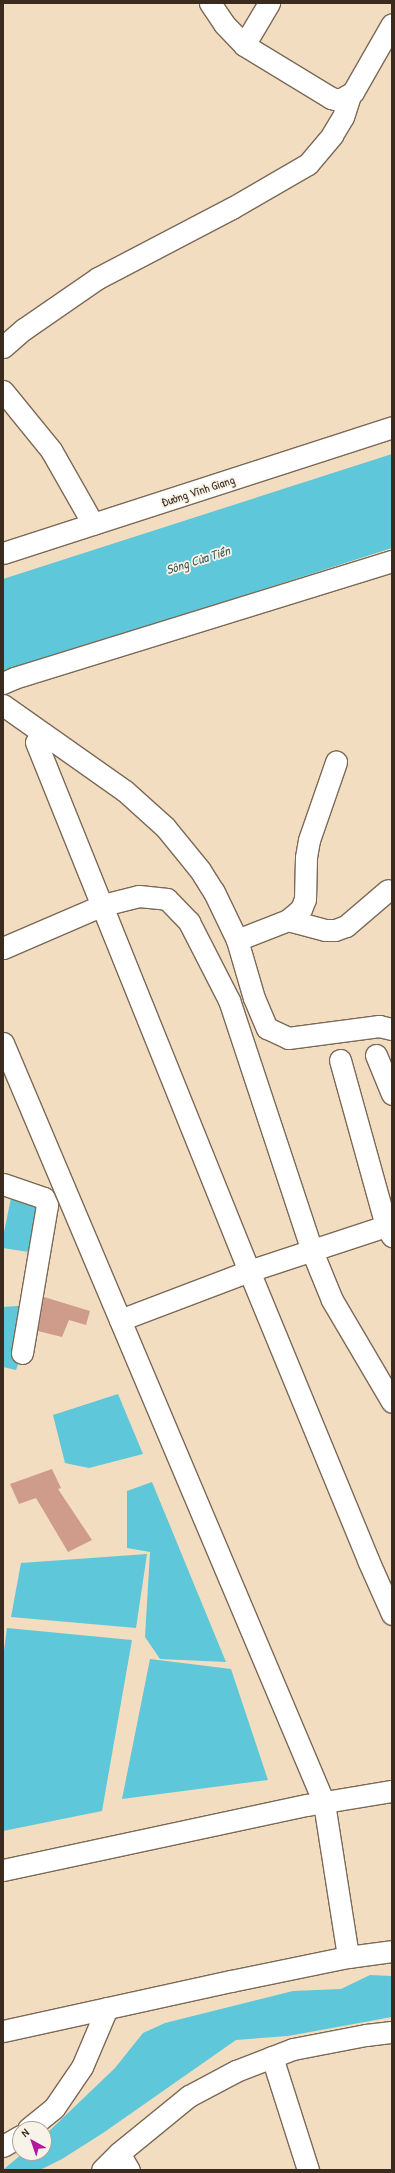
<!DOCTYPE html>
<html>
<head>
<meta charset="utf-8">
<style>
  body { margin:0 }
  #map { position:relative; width:395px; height:2173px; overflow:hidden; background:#f3ddc0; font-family:"Patrick Hand",sans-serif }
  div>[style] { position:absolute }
  .water>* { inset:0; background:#5ec7da }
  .building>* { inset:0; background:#cf9c8b }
  .roads { filter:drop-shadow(1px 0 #7b6957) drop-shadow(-1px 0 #7b6957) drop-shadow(0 1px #7b6957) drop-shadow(0 -1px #7b6957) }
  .minor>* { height:21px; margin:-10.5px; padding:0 10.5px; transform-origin:10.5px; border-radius:10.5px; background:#fff }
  span { translate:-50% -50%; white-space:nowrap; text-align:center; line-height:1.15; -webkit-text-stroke:3.5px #f7f3e8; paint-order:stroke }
  .street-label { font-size:12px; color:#3b2a1e }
  .water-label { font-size:13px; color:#465956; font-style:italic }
  .frame { position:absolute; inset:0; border:4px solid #3b2a1e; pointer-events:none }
  .north { position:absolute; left:12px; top:2121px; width:40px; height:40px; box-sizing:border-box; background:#f7f3e8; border:1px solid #aca397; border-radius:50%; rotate:320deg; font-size:11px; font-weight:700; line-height:16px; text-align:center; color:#3b2a1e }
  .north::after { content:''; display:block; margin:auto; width:14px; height:18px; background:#b5179e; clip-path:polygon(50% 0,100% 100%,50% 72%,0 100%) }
</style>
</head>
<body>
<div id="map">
  <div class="water">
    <i style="clip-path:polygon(392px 454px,392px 548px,3px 673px,3px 579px)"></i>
    <i style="clip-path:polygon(11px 1198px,39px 1207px,35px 1253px,3px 1248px,3px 1237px)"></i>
    <i style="clip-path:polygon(30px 1305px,22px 1353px,16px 1370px,3px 1367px,3px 1307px)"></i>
    <i style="clip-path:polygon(118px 1394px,143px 1454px,89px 1468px,65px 1463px,53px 1415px)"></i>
    <i style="clip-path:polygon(152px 1482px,226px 1662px,160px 1659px,145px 1637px,150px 1552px,127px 1548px,127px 1491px)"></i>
    <i style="clip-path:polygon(147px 1554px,136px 1628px,11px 1617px,21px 1563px)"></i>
    <i style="clip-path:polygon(7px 1628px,132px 1640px,102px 1811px,3px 1831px,3px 1658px)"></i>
    <i style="clip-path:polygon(150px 1659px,231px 1669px,268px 1780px,122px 1799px)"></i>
    <i style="clip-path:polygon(370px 1975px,392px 1976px,392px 2017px,288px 2036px,236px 2040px,103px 2133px,62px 2159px,40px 2170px,3px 2170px,23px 2153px,44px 2153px,44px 2136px,115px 2068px,143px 2033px,165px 2023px,293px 1991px,341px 1989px)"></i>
  </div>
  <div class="building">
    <i style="clip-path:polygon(44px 1297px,90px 1311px,86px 1325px,69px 1320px,62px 1337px,38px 1331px)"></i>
    <i style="clip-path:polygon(52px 1469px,61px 1488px,58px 1489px,92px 1540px,68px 1552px,36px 1498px,19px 1504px,10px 1484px)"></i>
  </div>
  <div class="roads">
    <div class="minor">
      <i style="left:210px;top:3px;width:25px;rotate:56deg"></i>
      <i style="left:224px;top:24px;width:29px;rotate:46deg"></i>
      <i style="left:244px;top:45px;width:102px;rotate:31.3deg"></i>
      <i style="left:331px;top:98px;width:4px;rotate:14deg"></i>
      <i style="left:335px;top:99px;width:6px"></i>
      <i style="left:341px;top:99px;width:14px;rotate:-30deg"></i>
      <i style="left:353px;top:92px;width:78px;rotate:-60.2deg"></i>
      <i style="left:244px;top:45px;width:49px;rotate:-59.2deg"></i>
      <i style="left:3px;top:347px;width:28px;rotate:-41deg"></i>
      <i style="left:24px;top:329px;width:90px;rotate:-34.6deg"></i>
      <i style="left:98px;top:278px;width:151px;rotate:-27.6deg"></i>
      <i style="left:232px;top:208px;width:88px;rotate:-30.1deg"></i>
      <i style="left:308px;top:164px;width:38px;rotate:-50deg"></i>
      <i style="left:332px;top:135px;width:21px;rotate:-59deg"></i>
      <i style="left:343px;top:117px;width:23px;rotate:-72deg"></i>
      <i style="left:3px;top:391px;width:76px;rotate:50.9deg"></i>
      <i style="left:51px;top:450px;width:85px;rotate:60.4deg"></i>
      <i style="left:3px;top:553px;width:409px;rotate:-17.9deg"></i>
      <i style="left:3px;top:683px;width:12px;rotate:-24deg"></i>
      <i style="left:14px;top:678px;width:396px;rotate:-17.2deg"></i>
      <i style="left:3px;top:705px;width:149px;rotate:35.2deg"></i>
      <i style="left:125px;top:791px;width:54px;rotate:42deg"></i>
      <i style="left:165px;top:827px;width:55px;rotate:50.9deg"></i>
      <i style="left:200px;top:870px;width:26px;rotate:58deg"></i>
      <i style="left:214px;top:892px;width:53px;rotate:64.4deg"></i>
      <i style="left:237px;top:940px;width:60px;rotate:73.7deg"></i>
      <i style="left:254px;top:998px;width:33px;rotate:67deg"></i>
      <i style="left:267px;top:1028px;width:23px;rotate:25deg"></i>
      <i style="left:288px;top:1038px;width:92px;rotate:-7.5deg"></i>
      <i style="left:379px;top:1026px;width:13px;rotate:13deg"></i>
      <i style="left:36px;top:742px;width:570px;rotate:68.07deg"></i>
      <i style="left:249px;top:1271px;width:313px;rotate:67.6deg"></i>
      <i style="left:368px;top:1560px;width:59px;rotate:66deg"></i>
      <i style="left:288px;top:920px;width:38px;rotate:15deg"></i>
      <i style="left:325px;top:930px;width:10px"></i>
      <i style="left:335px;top:930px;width:12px;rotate:-20deg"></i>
      <i style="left:346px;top:926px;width:55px;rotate:-40.6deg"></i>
      <i style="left:237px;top:940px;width:55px;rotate:-21.4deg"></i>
      <i style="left:288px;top:920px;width:17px;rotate:-40deg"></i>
      <i style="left:301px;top:909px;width:11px;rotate:-68deg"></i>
      <i style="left:305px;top:899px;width:42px;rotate:-88.6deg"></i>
      <i style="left:306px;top:857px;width:17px;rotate:-80deg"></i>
      <i style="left:309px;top:840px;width:83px;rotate:-70.9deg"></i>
      <i style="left:3px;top:948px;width:109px;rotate:-23.3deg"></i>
      <i style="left:103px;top:905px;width:37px;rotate:-14deg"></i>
      <i style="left:139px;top:896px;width:28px;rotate:6deg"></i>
      <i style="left:167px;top:899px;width:32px;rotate:46deg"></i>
      <i style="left:189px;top:922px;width:88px;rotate:62.9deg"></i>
      <i style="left:229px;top:1000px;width:264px;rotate:71.7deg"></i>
      <i style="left:312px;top:1251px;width:53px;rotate:67.8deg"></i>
      <i style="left:332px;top:1300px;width:118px;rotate:59.5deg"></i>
      <i style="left:3px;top:1043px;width:825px;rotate:67.1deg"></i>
      <i style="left:324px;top:1803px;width:156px;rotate:81.1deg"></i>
      <i style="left:376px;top:1055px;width:42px;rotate:67.7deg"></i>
      <i style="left:340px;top:1060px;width:172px;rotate:74.5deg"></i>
      <i style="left:386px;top:1226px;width:12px;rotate:59deg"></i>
      <i style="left:3px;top:1184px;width:43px;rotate:18.9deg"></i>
      <i style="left:44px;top:1198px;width:8px;rotate:67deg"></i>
      <i style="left:47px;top:1205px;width:150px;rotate:99.6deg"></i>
      <i style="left:120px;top:1320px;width:138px;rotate:-20.8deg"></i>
      <i style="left:249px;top:1271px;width:151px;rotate:-18.2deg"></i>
      <i style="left:3px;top:1870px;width:311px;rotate:-12.1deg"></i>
      <i style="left:307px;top:1805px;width:86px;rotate:-9.4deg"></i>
      <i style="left:3px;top:2031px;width:233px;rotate:-12.4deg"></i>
      <i style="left:231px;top:1981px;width:119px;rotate:-11.6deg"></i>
      <i style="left:348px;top:1957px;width:44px;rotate:-7.8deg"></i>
      <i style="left:272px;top:2057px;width:119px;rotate:72.3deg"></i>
      <i style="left:28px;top:2129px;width:33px;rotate:-39deg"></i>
      <i style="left:54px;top:2108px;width:50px;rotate:-55.7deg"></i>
      <i style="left:82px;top:2067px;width:64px;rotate:-67deg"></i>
      <i style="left:3px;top:2146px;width:20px;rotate:-30deg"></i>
      <i style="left:119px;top:2153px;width:20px;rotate:60deg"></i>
      <i style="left:102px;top:2170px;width:24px;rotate:-45deg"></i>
      <i style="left:119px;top:2153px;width:90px;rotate:-39.2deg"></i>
      <i style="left:189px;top:2096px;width:53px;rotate:-28deg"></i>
      <i style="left:236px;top:2071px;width:61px;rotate:-21.1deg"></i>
      <i style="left:293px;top:2049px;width:74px;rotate:-10.9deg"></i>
      <i style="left:366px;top:2035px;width:26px;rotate:-7deg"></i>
    </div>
  </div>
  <div class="street-label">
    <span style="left:198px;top:491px;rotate:-18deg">Đường Vĩnh Giang</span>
  </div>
  <div class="water-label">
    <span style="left:198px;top:560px;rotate:-18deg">Sông Cửa Tiền</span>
  </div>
  <div class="frame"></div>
  <div class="north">N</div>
</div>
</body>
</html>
